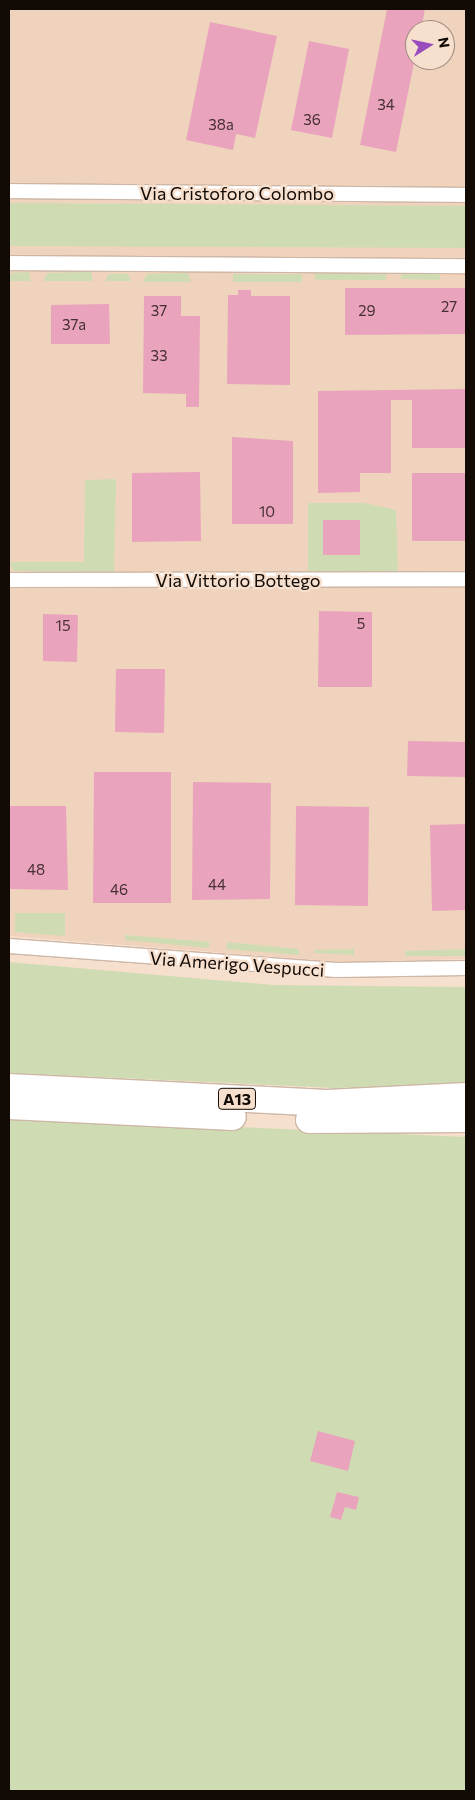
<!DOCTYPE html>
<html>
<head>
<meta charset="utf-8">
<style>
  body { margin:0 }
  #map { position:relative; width:475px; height:1800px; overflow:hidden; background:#f7dfce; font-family:Commissioner,sans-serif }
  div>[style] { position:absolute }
  .built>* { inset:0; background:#f0d3bc }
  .green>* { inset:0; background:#cfdcb3 }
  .building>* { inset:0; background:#e9a3bd }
  .roads { filter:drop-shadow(1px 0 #cdb6a5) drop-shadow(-1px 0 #cdb6a5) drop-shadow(0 1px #cdb6a5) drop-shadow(0 -1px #cdb6a5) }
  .street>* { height:14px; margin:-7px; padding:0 7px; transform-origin:7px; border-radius:7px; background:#fff }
  .highway>* { height:26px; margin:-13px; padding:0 13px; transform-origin:13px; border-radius:13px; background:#fff }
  span { translate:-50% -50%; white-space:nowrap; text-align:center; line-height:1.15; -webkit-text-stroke:5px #f7dfce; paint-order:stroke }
  .number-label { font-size:15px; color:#473033 }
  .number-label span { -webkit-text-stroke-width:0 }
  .shield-label span { padding:1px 4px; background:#f7dfce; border:1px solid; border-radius:4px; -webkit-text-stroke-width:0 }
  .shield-label { font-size:16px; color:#110a05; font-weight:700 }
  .street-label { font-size:18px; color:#110a05 }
  .frame { position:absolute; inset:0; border:10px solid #110a05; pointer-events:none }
  .north { position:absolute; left:405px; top:20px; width:50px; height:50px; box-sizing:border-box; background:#f7dfce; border:1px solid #9b8a7e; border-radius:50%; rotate:80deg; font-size:14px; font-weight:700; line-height:20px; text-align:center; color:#110a05 }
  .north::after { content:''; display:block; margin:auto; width:18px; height:22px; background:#9a4dbe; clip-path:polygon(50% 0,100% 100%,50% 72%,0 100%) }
</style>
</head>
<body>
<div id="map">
  <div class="built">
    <i style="clip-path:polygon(evenodd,9px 9px,466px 9px,466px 959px,341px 962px,9px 936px,9px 9px,415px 30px,445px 30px,445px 60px,415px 60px,415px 30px)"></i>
  </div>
  <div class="green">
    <i style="clip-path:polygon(9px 203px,466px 206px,466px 248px,9px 246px)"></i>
    <i style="clip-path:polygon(29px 272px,31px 281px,9px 281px,11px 273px)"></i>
    <i style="clip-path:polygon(91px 272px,93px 281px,43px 281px,47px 273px)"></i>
    <i style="clip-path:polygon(188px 273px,191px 282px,143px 282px,147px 274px)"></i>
    <i style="clip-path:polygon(315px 273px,386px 274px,386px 280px,315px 280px)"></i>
    <i style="clip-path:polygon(401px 273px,440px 273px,440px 280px,401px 279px)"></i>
    <i style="clip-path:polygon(109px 274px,128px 274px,131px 281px,105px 281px)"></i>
    <i style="clip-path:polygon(233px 274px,302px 274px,302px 282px,233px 282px)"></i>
    <i style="clip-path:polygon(116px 479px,114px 572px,14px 571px,9px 562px,84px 562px,85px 480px)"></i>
    <i style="clip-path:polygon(308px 503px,364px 503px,396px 510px,398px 572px,308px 573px)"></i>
    <i style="clip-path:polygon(15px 913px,65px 913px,65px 936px,15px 932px)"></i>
    <i style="clip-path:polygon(125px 935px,209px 942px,209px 948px,125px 940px)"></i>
    <i style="clip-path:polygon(227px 942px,299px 949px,299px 955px,226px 949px)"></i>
    <i style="clip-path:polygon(354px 949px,354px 955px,314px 953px,314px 950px)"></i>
    <i style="clip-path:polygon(466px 949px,466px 956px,405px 956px,405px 951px)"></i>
    <i style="clip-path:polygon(9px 962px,273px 985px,466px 987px,466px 1084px,335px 1088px,9px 1073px)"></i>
    <i style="clip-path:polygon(9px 1117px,466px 1137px,466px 1791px,9px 1791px)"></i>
  </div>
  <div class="building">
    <i style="clip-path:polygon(387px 9px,425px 9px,421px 30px,415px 30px,415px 58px,396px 152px,360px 145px)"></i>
    <i style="clip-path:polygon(210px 22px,277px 36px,255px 138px,236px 134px,233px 150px,186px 140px)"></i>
    <i style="clip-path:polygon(309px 41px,349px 49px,332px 138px,291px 130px)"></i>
    <i style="clip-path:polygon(345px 288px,466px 288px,466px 334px,345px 335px)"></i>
    <i style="clip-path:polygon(238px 290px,251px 290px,251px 296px,290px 296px,290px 385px,227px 384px,228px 295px,238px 295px)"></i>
    <i style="clip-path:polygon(144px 296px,181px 296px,181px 316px,200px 316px,199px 407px,186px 407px,186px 394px,143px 393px)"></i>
    <i style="clip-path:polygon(109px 304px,110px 344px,51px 344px,51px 305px)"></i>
    <i style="clip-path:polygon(466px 389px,466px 448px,412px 448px,412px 400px,391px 400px,391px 473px,360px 473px,360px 492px,318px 493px,318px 391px)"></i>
    <i style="clip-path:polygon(232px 437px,293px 441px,293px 524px,232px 524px)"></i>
    <i style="clip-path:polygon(200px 472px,201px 541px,132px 542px,132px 473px)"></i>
    <i style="clip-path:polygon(412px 473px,466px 473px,466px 541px,412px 541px)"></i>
    <i style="clip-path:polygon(323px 520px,360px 520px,360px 555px,323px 555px)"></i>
    <i style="clip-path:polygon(319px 611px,372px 612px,372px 687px,318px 687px)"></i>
    <i style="clip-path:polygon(43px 614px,78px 615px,77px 662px,43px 661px)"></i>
    <i style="clip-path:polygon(116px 669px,165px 669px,164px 733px,115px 732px)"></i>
    <i style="clip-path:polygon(408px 741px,466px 742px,466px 777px,407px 776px)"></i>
    <i style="clip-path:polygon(94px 772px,171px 772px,171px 903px,93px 903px)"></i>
    <i style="clip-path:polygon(193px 782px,271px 783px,270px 899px,192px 900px)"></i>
    <i style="clip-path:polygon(9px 806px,66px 806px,68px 890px,9px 889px)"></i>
    <i style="clip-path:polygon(296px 806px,369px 807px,368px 906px,295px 905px)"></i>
    <i style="clip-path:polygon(466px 824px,466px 910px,432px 911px,430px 825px)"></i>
    <i style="clip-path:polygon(318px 1431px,355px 1441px,348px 1471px,310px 1461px)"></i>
    <i style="clip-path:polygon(337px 1492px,359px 1497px,356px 1510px,345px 1507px,341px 1520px,330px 1517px)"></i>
  </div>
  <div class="roads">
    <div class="street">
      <i style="left:9px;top:191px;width:457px;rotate:0.5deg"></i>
      <i style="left:9px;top:263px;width:457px;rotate:0.4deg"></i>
      <i style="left:9px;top:580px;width:457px;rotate:-0.1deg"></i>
      <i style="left:9px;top:946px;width:328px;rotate:4.2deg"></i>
      <i style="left:336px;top:970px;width:130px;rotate:-0.9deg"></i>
    </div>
    <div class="highway">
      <i style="left:9px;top:1087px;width:318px;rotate:2.9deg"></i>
      <i style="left:327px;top:1103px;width:139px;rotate:-2.9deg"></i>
      <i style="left:9px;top:1106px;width:224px;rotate:2.8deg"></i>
      <i style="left:309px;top:1120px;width:157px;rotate:-0.4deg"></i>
    </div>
  </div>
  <div class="number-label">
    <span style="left:386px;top:105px">34</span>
    <span style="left:312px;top:120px">36</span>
    <span style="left:221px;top:125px">38a</span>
    <span style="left:449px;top:307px">27</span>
    <span style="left:159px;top:311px">37</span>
    <span style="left:367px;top:311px">29</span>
    <span style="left:74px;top:325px">37a</span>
    <span style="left:159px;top:356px">33</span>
    <span style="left:267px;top:512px">10</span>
    <span style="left:361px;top:624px">5</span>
    <span style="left:63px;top:626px">15</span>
    <span style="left:36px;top:870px">48</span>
    <span style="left:217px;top:885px">44</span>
    <span style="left:119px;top:890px">46</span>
  </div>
  <div class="shield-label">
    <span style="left:237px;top:1099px">A13</span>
  </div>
  <div class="street-label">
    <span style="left:237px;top:193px">Via Cristoforo Colombo</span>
    <span style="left:238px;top:580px">Via Vittorio Bottego</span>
    <span style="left:237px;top:964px;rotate:4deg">Via Amerigo Vespucci</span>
  </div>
  <div class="frame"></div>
  <div class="north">N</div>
</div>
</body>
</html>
